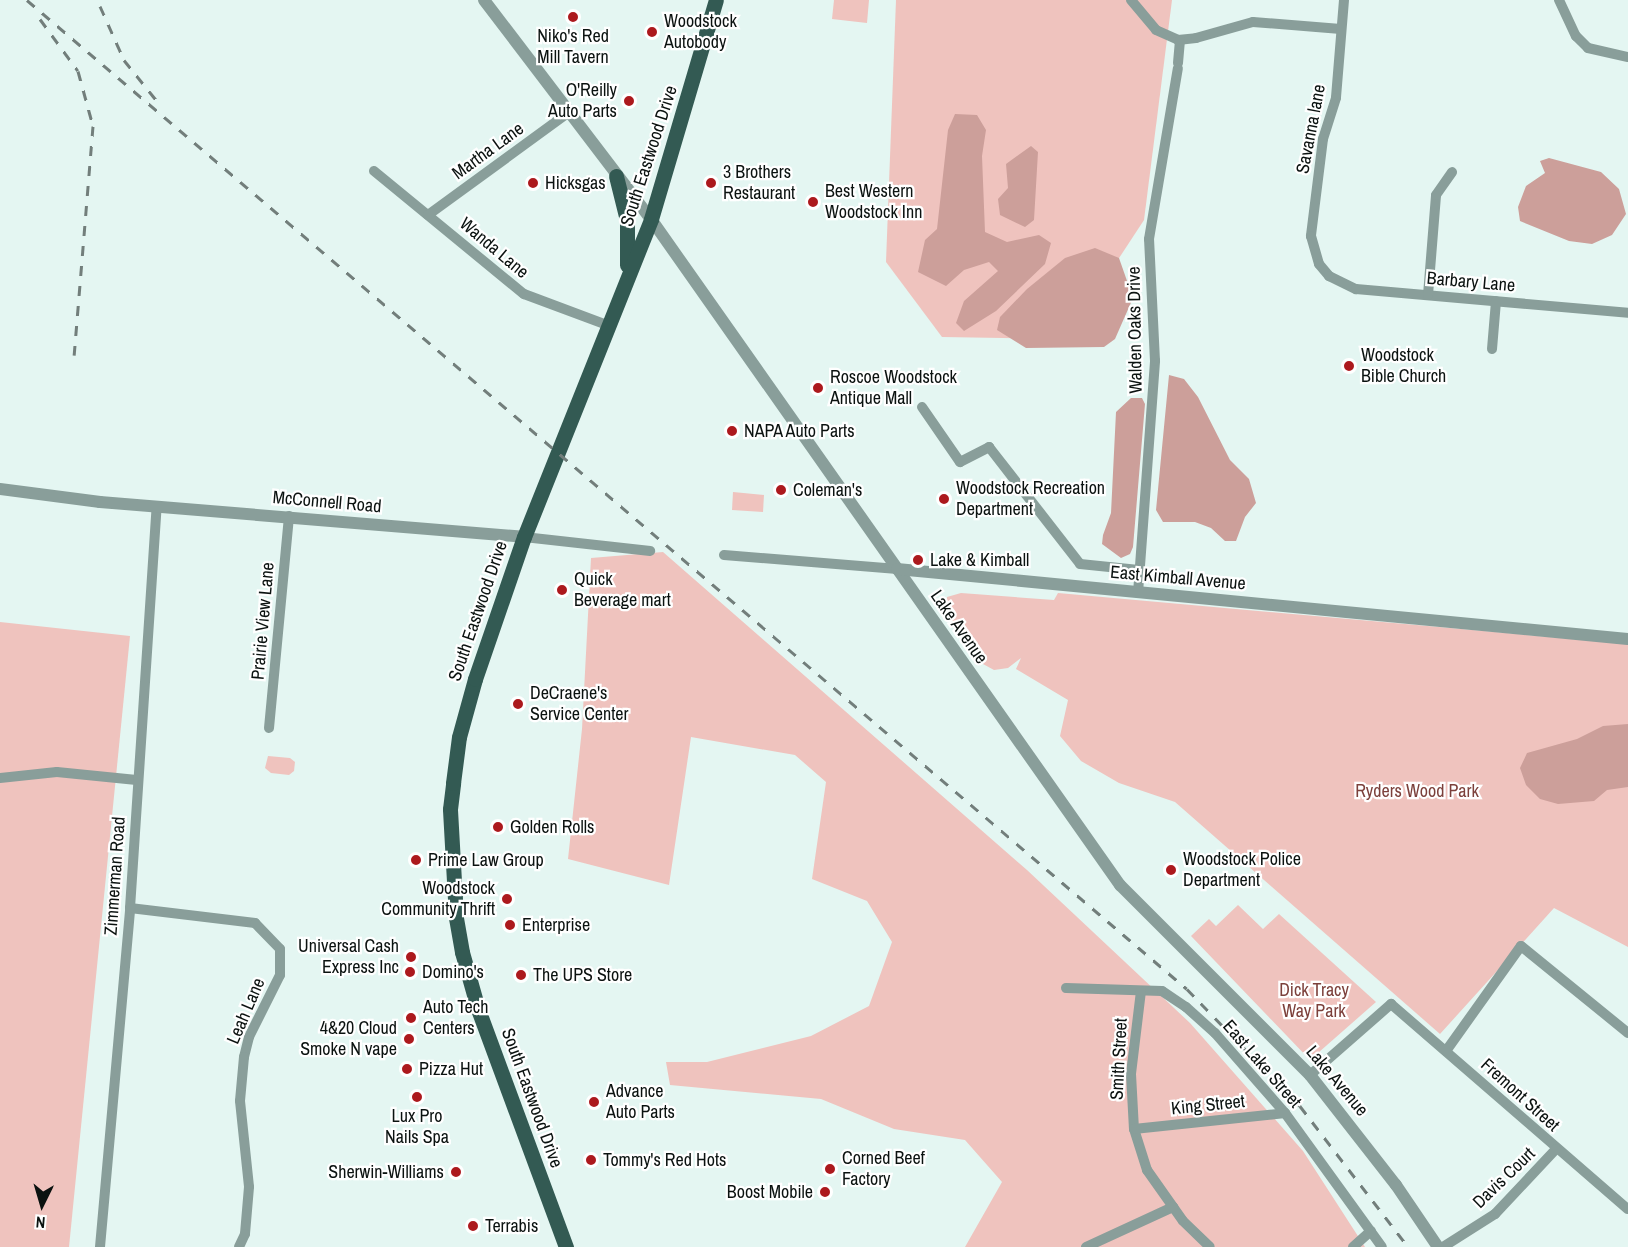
<!DOCTYPE html>
<html>
<head>
<meta charset="utf-8">
<style>
  body { margin:0 }
  #map { position:relative; width:1628px; height:1247px; overflow:hidden; background:#e4f6f2; font-family:"Archivo Narrow",sans-serif }
  div>[style] { position:absolute }
  .green>* { inset:0; background:#efc3be }
  .water>* { inset:0; background:#cc9f9a }
  .minor>* { height:10px; margin:-5px; padding:0 5px; transform-origin:5px; border-radius:5px; background:#899e9a }
  .tertiary>* { height:12px; margin:-6px; padding:0 6px; transform-origin:6px; border-radius:6px; background:#899e9a }
  .primary>* { height:15px; margin:-7.5px; padding:0 7.5px; transform-origin:7.5px; border-radius:7.5px; background:#335a53 }
  .rail>* { height:3px; margin-top:-1.5px; transform-origin:0; background:repeating-linear-gradient(90deg,#727e7b 0 10px,transparent 0 20px) }
  .dots>* { width:16px; height:16px; translate:-50% -50%; box-sizing:border-box; border:3px solid #fff; border-radius:50% }
  span { translate:-50% -50%; white-space:nowrap; text-align:center; line-height:1.15; -webkit-text-stroke:4.5px #fff; paint-order:stroke }
  .poi-label { font-size:18px; color:#0b1210 }
  .left { translate:0 -50%; text-align:left }
  .right { translate:-100% -50%; text-align:right }
  .street-label { font-size:18px; color:#0b1210 }
  .park-label { font-size:18px; color:#7c403b }
  .north { position:absolute; left:12px; top:1175px; width:60px; height:60px; -webkit-text-stroke:4px #fff; paint-order:stroke; rotate:185deg; font-size:16px; font-weight:700; line-height:24px; text-align:center; color:#0b1210 }
  .north::after { content:''; display:block; margin:auto; width:21px; height:27px; background:#0b1210; clip-path:polygon(50% 0,100% 100%,50% 72%,0 100%) }
</style>
</head>
<body>
<div id="map">
  <div class="green">
    <i style="clip-path:polygon(834px 0,869px 0,867px 23px,832px 19px)"></i>
    <i style="clip-path:polygon(896px 0,1172px 0,1144px 220px,1066px 339px,942px 337px,886px 262px)"></i>
    <i style="clip-path:polygon(733px 492px,764px 495px,763px 512px,732px 510px)"></i>
    <i style="clip-path:polygon(663px 552px,1027px 870px,1190px 1023px,1303px 1151px,1365px 1247px,965px 1247px,1002px 1182px,965px 1140px,894px 1129px,821px 1099px,670px 1085px,666px 1062px,707px 1062px,811px 1036px,869px 1006px,892px 942px,867px 901px,812px 879px,826px 782px,795px 755px,691px 737px,669px 885px,568px 859px,582px 729px,591px 558px)"></i>
    <i style="clip-path:polygon(961px 593px,1054px 600px,1058px 593px,1628px 644px,1628px 947px,1554px 908px,1440px 1034px,1175px 802px,1119px 783px,1081px 761px,1060px 736px,1068px 700px,1016px 669px,1021px 658px,1008px 668px,994px 670px,983px 664px,947px 613px,947px 597px)"></i>
    <i style="clip-path:polygon(0 622px,130px 636px,69px 1247px,0 1247px)"></i>
    <i style="clip-path:polygon(268px 756px,290px 758px,295px 762px,294px 771px,289px 775px,271px 773px,265px 768px)"></i>
    <i style="clip-path:polygon(1238px 905px,1263px 929px,1279px 914px,1376px 1002px,1310px 1060px,1191px 936px,1209px 919px,1216px 926px)"></i>
  </div>
  <div class="water">
    <i style="clip-path:polygon(955px 114px,977px 115px,986px 130px,982px 156px,985px 232px,1007px 242px,1039px 235px,1051px 243px,1045px 264px,996px 311px,964px 331px,956px 323px,964px 301px,998px 271px,989px 262px,964px 270px,946px 286px,918px 272px,925px 240px,937px 229px,948px 130px)"></i>
    <i style="clip-path:polygon(1031px 146px,1038px 152px,1034px 220px,1025px 227px,1000px 215px,998px 199px,1008px 188px,1006px 164px)"></i>
    <i style="clip-path:polygon(1549px 158px,1601px 172px,1619px 189px,1626px 214px,1612px 235px,1592px 244px,1569px 241px,1520px 221px,1518px 207px,1526px 186px,1545px 173px,1540px 161px)"></i>
    <i style="clip-path:polygon(1095px 248px,1119px 258px,1133px 298px,1115px 339px,1104px 347px,1026px 348px,997px 330px,1000px 317px,1027px 289px,1065px 258px)"></i>
    <i style="clip-path:polygon(1169px 375px,1184px 379px,1198px 397px,1230px 460px,1249px 479px,1256px 503px,1245px 517px,1236px 541px,1225px 541px,1211px 528px,1195px 522px,1163px 522px,1156px 510px)"></i>
    <i style="clip-path:polygon(1131px 398px,1142px 398px,1145px 404px,1133px 547px,1130px 554px,1121px 558px,1102px 544px,1103px 535px,1111px 513px,1116px 412px)"></i>
    <i style="clip-path:polygon(1628px 724px,1628px 787px,1607px 790px,1594px 801px,1558px 804px,1540px 799px,1526px 785px,1520px 768px,1527px 753px,1577px 739px,1603px 726px)"></i>
  </div>
  <div class="minor">
    <i style="left:1131px;top:0;width:39px;rotate:50deg"></i>
    <i style="left:1156px;top:30px;width:24px;rotate:24deg"></i>
    <i style="left:1178px;top:40px;width:18px;rotate:-6deg"></i>
    <i style="left:1196px;top:38px;width:59px;rotate:-15.7deg"></i>
    <i style="left:1253px;top:22px;width:88px;rotate:4.5deg"></i>
    <i style="left:1344px;top:0;width:98px;rotate:94.7deg"></i>
    <i style="left:1336px;top:98px;width:43px;rotate:107.6deg"></i>
    <i style="left:1323px;top:139px;width:98px;rotate:97.1deg"></i>
    <i style="left:1311px;top:236px;width:29px;rotate:74deg"></i>
    <i style="left:1319px;top:264px;width:16px;rotate:50deg"></i>
    <i style="left:1329px;top:276px;width:30px;rotate:26deg"></i>
    <i style="left:1356px;top:289px;width:273px;rotate:5deg"></i>
    <i style="left:1559px;top:0;width:40px;rotate:65deg"></i>
    <i style="left:1576px;top:36px;width:17px;rotate:45deg"></i>
    <i style="left:1588px;top:48px;width:41px;rotate:12.7deg"></i>
    <i style="left:1178px;top:63px;width:23px;rotate:-85deg"></i>
    <i style="left:374px;top:171px;width:194px;rotate:39.4deg"></i>
    <i style="left:524px;top:294px;width:89px;rotate:20.5deg"></i>
    <i style="left:428px;top:215px;width:173px;rotate:-36.1deg"></i>
    <i style="left:1428px;top:295px;width:100px;rotate:-85.4deg"></i>
    <i style="left:1436px;top:195px;width:28px;rotate:-55deg"></i>
    <i style="left:1492px;top:349px;width:48px;rotate:-85.2deg"></i>
    <i style="left:922px;top:407px;width:67px;rotate:55.4deg"></i>
    <i style="left:960px;top:462px;width:33px;rotate:-27deg"></i>
    <i style="left:989px;top:447px;width:148px;rotate:52.1deg"></i>
    <i style="left:1080px;top:564px;width:59px;rotate:5.8deg"></i>
    <i style="left:524px;top:537px;width:127px;rotate:6.3deg"></i>
    <i style="left:724px;top:555px;width:174px;rotate:4.6deg"></i>
    <i style="left:1138px;top:593px;width:233px;rotate:-85.8deg"></i>
    <i style="left:1155px;top:361px;width:122px;rotate:-92.8deg"></i>
    <i style="left:1149px;top:239px;width:173px;rotate:-80.4deg"></i>
    <i style="left:269px;top:728px;width:213px;rotate:-84.6deg"></i>
    <i style="left:0;top:778px;width:57px;rotate:-6deg"></i>
    <i style="left:57px;top:772px;width:80px;rotate:5.7deg"></i>
    <i style="left:130px;top:908px;width:126px;rotate:6.8deg"></i>
    <i style="left:255px;top:923px;width:36px;rotate:46deg"></i>
    <i style="left:280px;top:949px;width:26px;rotate:90deg"></i>
    <i style="left:280px;top:975px;width:69px;rotate:116.6deg"></i>
    <i style="left:249px;top:1037px;width:21px;rotate:104deg"></i>
    <i style="left:244px;top:1057px;width:44px;rotate:95.2deg"></i>
    <i style="left:240px;top:1101px;width:86px;rotate:84deg"></i>
    <i style="left:249px;top:1187px;width:47px;rotate:94.9deg"></i>
    <i style="left:245px;top:1234px;width:14px;rotate:115deg"></i>
    <i style="left:1066px;top:988px;width:96px;rotate:1.8deg"></i>
    <i style="left:1162px;top:991px;width:29px;rotate:34deg"></i>
    <i style="left:1186px;top:1007px;width:39px;rotate:42deg"></i>
    <i style="left:1215px;top:1033px;width:106px;rotate:48.8deg"></i>
    <i style="left:1285px;top:1113px;width:165px;rotate:54.1deg"></i>
    <i style="left:1141px;top:991px;width:84px;rotate:96.9deg"></i>
    <i style="left:1131px;top:1074px;width:55px;rotate:86.9deg"></i>
    <i style="left:1134px;top:1129px;width:43px;rotate:72.4deg"></i>
    <i style="left:1147px;top:1170px;width:62px;rotate:54.8deg"></i>
    <i style="left:1183px;top:1221px;width:37px;rotate:44deg"></i>
    <i style="left:1446px;top:1051px;width:129px;rotate:-54.5deg"></i>
    <i style="left:1521px;top:946px;width:138px;rotate:39.1deg"></i>
    <i style="left:1310px;top:1075px;width:108px;rotate:-41.2deg"></i>
    <i style="left:1391px;top:1004px;width:313px;rotate:40.9deg"></i>
    <i style="left:1134px;top:1129px;width:152px;rotate:-6deg"></i>
    <i style="left:100px;top:1247px;width:340px;rotate:-84.9deg"></i>
    <i style="left:130px;top:908px;width:403px;rotate:-86.2deg"></i>
    <i style="left:1086px;top:1247px;width:96px;rotate:-24.7deg"></i>
    <i style="left:1353px;top:1247px;width:24px;rotate:-42deg"></i>
    <i style="left:1443px;top:1247px;width:62px;rotate:-32.4deg"></i>
    <i style="left:1495px;top:1214px;width:89px;rotate:-46.8deg"></i>
  </div>
  <div class="tertiary">
    <i style="left:484px;top:0;width:275px;rotate:52.7deg"></i>
    <i style="left:651px;top:219px;width:815px;rotate:54.85deg"></i>
    <i style="left:1120px;top:885px;width:269px;rotate:45deg"></i>
    <i style="left:1310px;top:1075px;width:140px;rotate:52deg"></i>
    <i style="left:1396px;top:1185px;width:75px;rotate:55.9deg"></i>
    <i style="left:0;top:489px;width:101px;rotate:7.4deg"></i>
    <i style="left:100px;top:502px;width:425px;rotate:4.7deg"></i>
    <i style="left:897px;top:569px;width:734px;rotate:5.47deg"></i>
  </div>
  <div class="primary">
    <i style="left:616px;top:176px;width:45px;rotate:76deg"></i>
    <i style="left:627px;top:220px;width:45px;rotate:90deg"></i>
    <i style="left:566px;top:1247px;width:254px;rotate:-110.3deg"></i>
    <i style="left:478px;top:1009px;width:59px;rotate:-105.7deg"></i>
    <i style="left:462px;top:952px;width:36px;rotate:-100deg"></i>
    <i style="left:456px;top:917px;width:108px;rotate:-93.2deg"></i>
    <i style="left:450px;top:809px;width:26px;rotate:-83deg"></i>
    <i style="left:453px;top:783px;width:46px;rotate:-82.6deg"></i>
    <i style="left:459px;top:737px;width:60px;rotate:-74.6deg"></i>
    <i style="left:475px;top:679px;width:150px;rotate:-71deg"></i>
    <i style="left:524px;top:537px;width:342px;rotate:-68.2deg"></i>
    <i style="left:651px;top:219px;width:228px;rotate:-73.5deg"></i>
  </div>
  <div class="rail">
    <i style="left:27px;top:0;width:1524px;rotate:40.45deg"></i>
    <i style="left:1187px;top:989px;width:163px;rotate:46deg"></i>
    <i style="left:1300px;top:1106px;width:178px;rotate:52.5deg"></i>
    <i style="left:100px;top:6px;width:59px;rotate:66deg"></i>
    <i style="left:124px;top:60px;width:53px;rotate:51.2deg"></i>
    <i style="left:40px;top:19px;width:64px;rotate:53.8deg"></i>
    <i style="left:78px;top:71px;width:57px;rotate:74.7deg"></i>
    <i style="left:93px;top:126px;width:230px;rotate:94.7deg"></i>
  </div>
  <div class="dots">
    <i style="left:573px;top:17px;background:#ac191d"></i>
    <i style="left:652px;top:32px;background:#ac191d"></i>
    <i style="left:629px;top:101px;background:#ac191d"></i>
    <i style="left:533px;top:183px;background:#ac191d"></i>
    <i style="left:711px;top:183px;background:#ac191d"></i>
    <i style="left:813px;top:202px;background:#ac191d"></i>
    <i style="left:1349px;top:366px;background:#ac191d"></i>
    <i style="left:818px;top:388px;background:#ac191d"></i>
    <i style="left:732px;top:431px;background:#ac191d"></i>
    <i style="left:781px;top:490px;background:#ac191d"></i>
    <i style="left:944px;top:499px;background:#ac191d"></i>
    <i style="left:918px;top:560px;background:#ac191d"></i>
    <i style="left:562px;top:590px;background:#ac191d"></i>
    <i style="left:518px;top:704px;background:#ac191d"></i>
    <i style="left:498px;top:827px;background:#ac191d"></i>
    <i style="left:416px;top:860px;background:#ac191d"></i>
    <i style="left:1171px;top:870px;background:#ac191d"></i>
    <i style="left:507px;top:899px;background:#ac191d"></i>
    <i style="left:510px;top:925px;background:#ac191d"></i>
    <i style="left:411px;top:957px;background:#ac191d"></i>
    <i style="left:410px;top:972px;background:#ac191d"></i>
    <i style="left:521px;top:975px;background:#ac191d"></i>
    <i style="left:411px;top:1018px;background:#ac191d"></i>
    <i style="left:409px;top:1039px;background:#ac191d"></i>
    <i style="left:407px;top:1069px;background:#ac191d"></i>
    <i style="left:417px;top:1097px;background:#ac191d"></i>
    <i style="left:594px;top:1102px;background:#ac191d"></i>
    <i style="left:591px;top:1160px;background:#ac191d"></i>
    <i style="left:830px;top:1169px;background:#ac191d"></i>
    <i style="left:456px;top:1172px;background:#ac191d"></i>
    <i style="left:825px;top:1192px;background:#ac191d"></i>
    <i style="left:473px;top:1226px;background:#ac191d"></i>
  </div>
  <div class="poi-label">
    <span class="left" style="left:664px;top:32px">Woodstock<br>Autobody</span>
    <span style="left:573px;top:47px">Niko's Red<br>Mill Tavern</span>
    <span class="right" style="left:617px;top:101px">O'Reilly<br>Auto Parts</span>
    <span class="left" style="left:723px;top:183px">3 Brothers<br>Restaurant</span>
    <span class="left" style="left:545px;top:183px">Hicksgas</span>
    <span class="left" style="left:825px;top:202px">Best Western<br>Woodstock Inn</span>
    <span class="left" style="left:1361px;top:366px">Woodstock<br>Bible Church</span>
    <span class="left" style="left:830px;top:388px">Roscoe Woodstock<br>Antique Mall</span>
    <span class="left" style="left:744px;top:431px">NAPA Auto Parts</span>
    <span class="left" style="left:956px;top:499px">Woodstock Recreation<br>Department</span>
    <span class="left" style="left:793px;top:490px">Coleman's</span>
    <span class="left" style="left:930px;top:560px">Lake &amp; Kimball</span>
    <span class="left" style="left:574px;top:590px">Quick<br>Beverage mart</span>
    <span class="left" style="left:530px;top:704px">DeCraene's<br>Service Center</span>
    <span class="left" style="left:510px;top:827px">Golden Rolls</span>
    <span class="left" style="left:428px;top:860px">Prime Law Group</span>
    <span class="left" style="left:1183px;top:870px">Woodstock Police<br>Department</span>
    <span class="right" style="left:495px;top:899px">Woodstock<br>Community Thrift</span>
    <span class="left" style="left:522px;top:925px">Enterprise</span>
    <span class="right" style="left:399px;top:957px">Universal Cash<br>Express Inc</span>
    <span class="left" style="left:422px;top:972px">Domino's</span>
    <span class="left" style="left:533px;top:975px">The UPS Store</span>
    <span class="left" style="left:423px;top:1018px">Auto Tech<br>Centers</span>
    <span class="right" style="left:397px;top:1039px">4&amp;20 Cloud<br>Smoke N vape</span>
    <span class="left" style="left:419px;top:1069px">Pizza Hut</span>
    <span class="left" style="left:606px;top:1102px">Advance<br>Auto Parts</span>
    <span style="left:417px;top:1127px">Lux Pro<br>Nails Spa</span>
    <span class="left" style="left:842px;top:1169px">Corned Beef<br>Factory</span>
    <span class="left" style="left:603px;top:1160px">Tommy's Red Hots</span>
    <span class="right" style="left:444px;top:1172px">Sherwin-Williams</span>
    <span class="right" style="left:813px;top:1192px">Boost Mobile</span>
    <span class="left" style="left:485px;top:1226px">Terrabis</span>
  </div>
  <div class="street-label">
    <span style="left:1311px;top:129px;rotate:-79deg">Savanna lane</span>
    <span style="left:488px;top:151px;rotate:-36deg">Martha Lane</span>
    <span style="left:649px;top:156px;rotate:-72deg">South Eastwood Drive</span>
    <span style="left:494px;top:248px;rotate:40deg">Wanda Lane</span>
    <span style="left:1471px;top:282px;rotate:5deg">Barbary Lane</span>
    <span style="left:1135px;top:330px;rotate:-91deg">Walden Oaks Drive</span>
    <span style="left:327px;top:502px;rotate:5deg">McConnell Road</span>
    <span style="left:1178px;top:578px;rotate:5deg">East Kimball Avenue</span>
    <span style="left:478px;top:611px;rotate:-71deg">South Eastwood Drive</span>
    <span style="left:263px;top:621px;rotate:-85deg">Prairie View Lane</span>
    <span style="left:959px;top:627px;rotate:55deg">Lake Avenue</span>
    <span style="left:115px;top:876px;rotate:-86deg">Zimmerman Road</span>
    <span style="left:246px;top:1011px;rotate:-67deg">Leah Lane</span>
    <span style="left:1119px;top:1059px;rotate:-87deg">Smith Street</span>
    <span style="left:1262px;top:1064px;rotate:49deg">East Lake Street</span>
    <span style="left:1337px;top:1081px;rotate:50deg">Lake Avenue</span>
    <span style="left:1520px;top:1095px;rotate:42deg">Fremont Street</span>
    <span style="left:532px;top:1098px;rotate:70deg">South Eastwood Drive</span>
    <span style="left:1208px;top:1105px;rotate:-6deg">King Street</span>
    <span style="left:1504px;top:1178px;rotate:-44deg">Davis Court</span>
  </div>
  <div class="park-label">
    <span style="left:1417px;top:791px">Ryders Wood Park</span>
    <span style="left:1314px;top:1001px">Dick Tracy<br>Way Park</span>
  </div>
  <div class="north">N</div>
</div>
</body>
</html>
